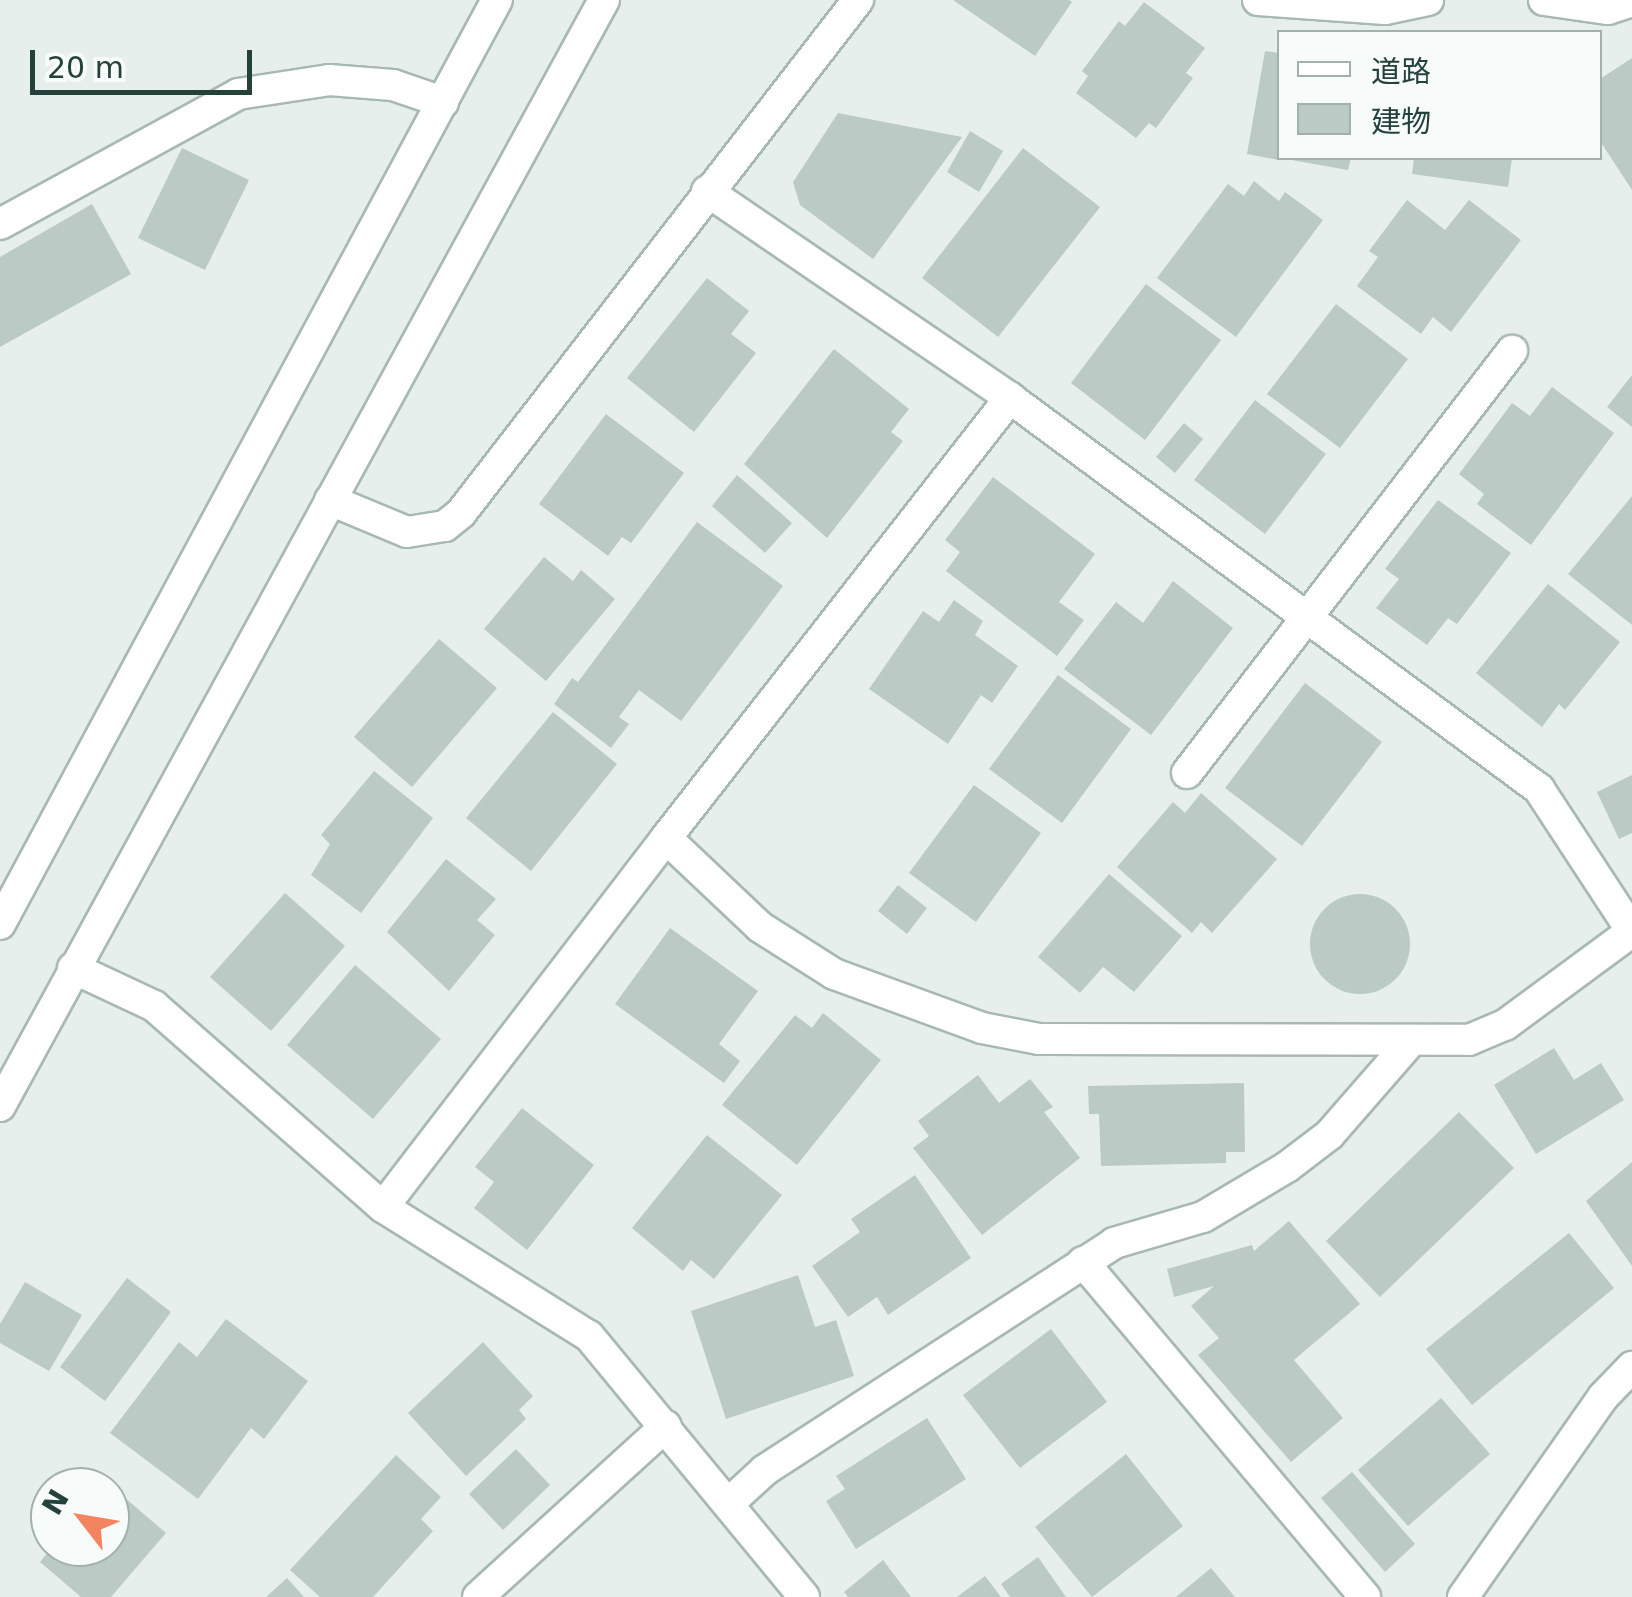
<!DOCTYPE html>
<html>
<head>
<meta charset="utf-8">
<style>
  body { margin:0 }
  #map { position:relative; width:1632px; height:1597px; overflow:hidden; background:#e6efeb; font-family:"DejaVu Sans","Noto Sans JP",sans-serif }
  div>[style] { position:absolute }
  .building>* { inset:0; background:#bbcac4 }
  .round { border-radius:50% }
  .roads { filter:drop-shadow(2px 0 #a8b8b2) drop-shadow(-2px 0 #a8b8b2) drop-shadow(0 2px #a8b8b2) drop-shadow(0 -2px #a8b8b2) }
  .minor>* { height:30px; margin:-15px; padding:0 15px; transform-origin:15px; border-radius:15px; background:#fff }
  .tertiary>* { height:30px; margin:-15px; padding:0 15px; transform-origin:15px; border-radius:15px; background:#fff }
  span { translate:-50% -50%; white-space:nowrap; text-align:center; line-height:1.15; -webkit-text-stroke:8px #f7fbf9; paint-order:stroke }
  .legend { position:absolute; left:1277px; top:30px; width:325px; height:130px; box-sizing:border-box; background:#f7fbf9; border:2px solid #a3b1ad; margin:0; padding:12px 18px; list-style:none; font-size:30px; color:#24423a }
  .legend li { display:flex; align-items:center; gap:20px; height:50px }
  .legend b { width:50px; border:2px solid #a3b1ad }
  .north { position:absolute; left:30px; top:1467px; width:100px; height:100px; box-sizing:border-box; background:#f7fbf9; border:2px solid #a3b1ad; border-radius:50%; rotate:301deg; font-size:28px; font-weight:700; line-height:40px; text-align:center; color:#24423a }
  .north::after { content:''; display:block; margin:auto; width:35px; height:45px; background:#f4845f; clip-path:polygon(50% 0,100% 100%,50% 72%,0 100%) }
  .scale { position:absolute; left:30px; top:50px; width:222px; height:45px; box-sizing:border-box; border:5px solid #24423a; border-top:0; padding-left:12px; font-size:30px; line-height:35px; white-space:nowrap; color:#24423a; -webkit-text-stroke:8px #f7fbf9; paint-order:stroke }
</style>
</head>
<body>
<div id="map">
  <div class="building">
    <i style="clip-path:polygon(953px 0,1069px 0,1072px 2px,1035px 56px)"></i>
    <i style="clip-path:polygon(1144px 2px,1205px 48px,1186px 73px,1193px 78px,1156px 128px,1149px 123px,1136px 138px,1076px 93px,1088px 76px,1082px 71px,1119px 21px,1125px 26px)"></i>
    <i style="clip-path:polygon(1265px 51px,1279px 53px,1279px 160px,1247px 154px)"></i>
    <i style="clip-path:polygon(1632px 58px,1632px 190px,1600px 141px,1600px 79px)"></i>
    <i style="clip-path:polygon(838px 113px,962px 137px,873px 259px,800px 205px,793px 182px)"></i>
    <i style="clip-path:polygon(970px 131px,1003px 151px,979px 192px,947px 172px)"></i>
    <i style="clip-path:polygon(182px 148px,249px 180px,205px 270px,138px 238px)"></i>
    <i style="clip-path:polygon(1023px 148px,1100px 207px,998px 337px,922px 278px)"></i>
    <i style="clip-path:polygon(1280px 158px,1351px 158px,1348px 170px)"></i>
    <i style="clip-path:polygon(1414px 158px,1512px 158px,1508px 187px,1412px 174px)"></i>
    <i style="clip-path:polygon(1254px 181px,1279px 201px,1285px 192px,1323px 220px,1236px 337px,1157px 278px,1228px 184px,1244px 196px)"></i>
    <i style="clip-path:polygon(1407px 200px,1445px 230px,1469px 200px,1521px 240px,1451px 332px,1433px 317px,1421px 334px,1357px 286px,1378px 257px,1369px 251px)"></i>
    <i style="clip-path:polygon(92px 204px,131px 274px,0 347px,0 257px)"></i>
    <i style="clip-path:polygon(707px 278px,749px 311px,731px 334px,756px 353px,694px 432px,627px 378px)"></i>
    <i style="clip-path:polygon(1146px 284px,1221px 340px,1145px 440px,1071px 383px)"></i>
    <i style="clip-path:polygon(1336px 304px,1408px 359px,1340px 448px,1267px 394px)"></i>
    <i style="clip-path:polygon(834px 349px,909px 409px,891px 432px,903px 441px,827px 538px,744px 464px)"></i>
    <i style="clip-path:polygon(1632px 375px,1632px 427px,1607px 407px)"></i>
    <i style="clip-path:polygon(1552px 387px,1614px 433px,1531px 545px,1477px 504px,1484px 494px,1459px 474px,1512px 403px,1530px 416px)"></i>
    <i style="clip-path:polygon(1255px 400px,1326px 454px,1265px 534px,1194px 480px)"></i>
    <i style="clip-path:polygon(606px 414px,684px 473px,631px 543px,622px 537px,608px 556px,539px 504px)"></i>
    <i style="clip-path:polygon(1184px 423px,1203px 439px,1175px 473px,1156px 457px)"></i>
    <i style="clip-path:polygon(737px 475px,792px 523px,765px 553px,712px 506px)"></i>
    <i style="clip-path:polygon(993px 477px,1095px 554px,1059px 602px,1084px 620px,1057px 656px,946px 571px,960px 552px,945px 540px)"></i>
    <i style="clip-path:polygon(1632px 496px,1632px 625px,1568px 574px)"></i>
    <i style="clip-path:polygon(1438px 500px,1511px 553px,1457px 624px,1448px 618px,1427px 645px,1376px 608px,1399px 579px,1385px 569px)"></i>
    <i style="clip-path:polygon(697px 522px,783px 586px,681px 721px,639px 690px,619px 717px,629px 724px,611px 748px,554px 704px,572px 678px,578px 682px)"></i>
    <i style="clip-path:polygon(544px 557px,573px 581px,581px 570px,615px 599px,546px 681px,484px 629px)"></i>
    <i style="clip-path:polygon(1173px 581px,1233px 628px,1151px 735px,1064px 669px,1116px 602px,1143px 623px)"></i>
    <i style="clip-path:polygon(1548px 584px,1620px 642px,1565px 710px,1559px 704px,1542px 727px,1476px 673px)"></i>
    <i style="clip-path:polygon(954px 600px,983px 621px,975px 635px,1018px 666px,992px 703px,981px 695px,948px 744px,869px 689px,923px 611px,939px 622px)"></i>
    <i style="clip-path:polygon(439px 639px,497px 688px,412px 787px,354px 737px)"></i>
    <i style="clip-path:polygon(1058px 675px,1131px 729px,1062px 823px,989px 769px)"></i>
    <i style="clip-path:polygon(1305px 683px,1382px 742px,1302px 846px,1225px 788px)"></i>
    <i style="clip-path:polygon(553px 712px,617px 764px,531px 871px,466px 818px)"></i>
    <i style="clip-path:polygon(374px 771px,433px 818px,361px 913px,311px 875px,330px 844px,321px 835px)"></i>
    <i style="clip-path:polygon(1632px 775px,1632px 833px,1619px 839px,1597px 792px)"></i>
    <i style="clip-path:polygon(974px 785px,1041px 833px,976px 922px,909px 873px)"></i>
    <i style="clip-path:polygon(1201px 793px,1277px 859px,1212px 933px,1201px 922px,1192px 933px,1117px 867px,1173px 802px,1185px 813px)"></i>
    <i style="clip-path:polygon(446px 859px,496px 899px,477px 920px,495px 935px,449px 991px,387px 932px)"></i>
    <i style="clip-path:polygon(1109px 874px,1182px 936px,1134px 992px,1103px 967px,1080px 993px,1038px 957px)"></i>
    <i style="clip-path:polygon(898px 885px,927px 908px,907px 934px,878px 911px)"></i>
    <i style="clip-path:polygon(285px 893px,345px 946px,271px 1031px,210px 977px)"></i>
    <i class="round" style="left:1310px;top:894px;width:100px;height:100px"></i>
    <i style="clip-path:polygon(670px 928px,758px 991px,719px 1044px,740px 1061px,724px 1083px,615px 1004px)"></i>
    <i style="clip-path:polygon(355px 965px,441px 1039px,373px 1119px,287px 1045px)"></i>
    <i style="clip-path:polygon(823px 1013px,881px 1060px,797px 1165px,722px 1105px,795px 1015px,812px 1028px)"></i>
    <i style="clip-path:polygon(1554px 1048px,1574px 1080px,1601px 1063px,1624px 1100px,1536px 1154px,1494px 1085px)"></i>
    <i style="clip-path:polygon(978px 1075px,999px 1103px,1030px 1079px,1053px 1107px,1044px 1112px,1080px 1158px,982px 1235px,913px 1148px,929px 1136px,918px 1121px)"></i>
    <i style="clip-path:polygon(1244px 1083px,1245px 1152px,1226px 1152px,1226px 1163px,1101px 1166px,1099px 1114px,1089px 1114px,1088px 1086px)"></i>
    <i style="clip-path:polygon(522px 1108px,594px 1165px,527px 1250px,474px 1208px,494px 1182px,475px 1167px)"></i>
    <i style="clip-path:polygon(1459px 1112px,1514px 1168px,1380px 1297px,1326px 1241px)"></i>
    <i style="clip-path:polygon(707px 1135px,782px 1195px,714px 1279px,691px 1260px,683px 1271px,632px 1228px)"></i>
    <i style="clip-path:polygon(1632px 1162px,1632px 1266px,1586px 1201px)"></i>
    <i style="clip-path:polygon(915px 1175px,971px 1258px,888px 1315px,877px 1297px,848px 1317px,812px 1266px,860px 1232px,851px 1219px)"></i>
    <i style="clip-path:polygon(1289px 1221px,1360px 1304px,1294px 1360px,1343px 1418px,1291px 1462px,1198px 1355px,1219px 1338px,1191px 1306px,1214px 1286px,1174px 1297px,1167px 1269px,1252px 1245px,1254px 1251px)"></i>
    <i style="clip-path:polygon(1569px 1233px,1614px 1288px,1472px 1405px,1426px 1349px)"></i>
    <i style="clip-path:polygon(798px 1275px,815px 1327px,836px 1320px,854px 1376px,726px 1419px,691px 1311px)"></i>
    <i style="clip-path:polygon(127px 1278px,171px 1312px,105px 1401px,60px 1367px)"></i>
    <i style="clip-path:polygon(25px 1282px,82px 1315px,49px 1371px,0 1343px,0 1324px)"></i>
    <i style="clip-path:polygon(226px 1319px,308px 1381px,264px 1439px,251px 1428px,198px 1499px,110px 1433px,179px 1342px,197px 1357px)"></i>
    <i style="clip-path:polygon(1051px 1329px,1107px 1402px,1020px 1468px,963px 1395px)"></i>
    <i style="clip-path:polygon(483px 1342px,533px 1396px,519px 1410px,526px 1419px,466px 1476px,408px 1413px)"></i>
    <i style="clip-path:polygon(1441px 1398px,1490px 1454px,1408px 1526px,1358px 1470px)"></i>
    <i style="clip-path:polygon(927px 1418px,966px 1479px,856px 1549px,826px 1501px,845px 1489px,836px 1476px)"></i>
    <i style="clip-path:polygon(516px 1449px,550px 1485px,503px 1530px,469px 1494px)"></i>
    <i style="clip-path:polygon(1126px 1454px,1183px 1526px,1092px 1597px,1035px 1527px)"></i>
    <i style="clip-path:polygon(396px 1455px,441px 1497px,421px 1519px,433px 1531px,373px 1597px,320px 1597px,290px 1570px)"></i>
    <i style="clip-path:polygon(1352px 1472px,1415px 1544px,1385px 1572px,1321px 1498px)"></i>
    <i style="clip-path:polygon(110px 1485px,166px 1533px,111px 1597px,81px 1597px,40px 1562px,52px 1547px,110px 1547px)"></i>
    <i style="clip-path:polygon(1038px 1557px,1066px 1597px,1010px 1597px,1001px 1584px)"></i>
    <i style="clip-path:polygon(883px 1560px,911px 1597px,848px 1597px,844px 1592px)"></i>
    <i style="clip-path:polygon(1211px 1568px,1235px 1597px,1176px 1597px)"></i>
    <i style="clip-path:polygon(985px 1576px,1001px 1597px,957px 1597px)"></i>
    <i style="clip-path:polygon(287px 1578px,304px 1597px,266px 1597px)"></i>
  </div>
  <div class="roads">
    <div class="minor">
      <i style="left:1258px;top:0;width:127px;rotate:4.1deg"></i>
      <i style="left:1385px;top:9px;width:44px;rotate:-11.8deg"></i>
      <i style="left:1544px;top:0;width:65px;rotate:8deg"></i>
      <i style="left:1608px;top:9px;width:25px;rotate:-18deg"></i>
      <i style="left:707px;top:191px;width:367px;rotate:34.3deg"></i>
      <i style="left:1010px;top:398px;width:658px;rotate:36.47deg"></i>
      <i style="left:1539px;top:789px;width:170px;rotate:56.8deg"></i>
      <i style="left:0;top:224px;width:271px;rotate:-28.6deg"></i>
      <i style="left:238px;top:94px;width:92px;rotate:-8.7deg"></i>
      <i style="left:329px;top:80px;width:64px;rotate:4.5deg"></i>
      <i style="left:393px;top:85px;width:53px;rotate:18.8deg"></i>
      <i style="left:330px;top:500px;width:83px;rotate:22.6deg"></i>
      <i style="left:407px;top:532px;width:38px;rotate:-9deg"></i>
      <i style="left:445px;top:526px;width:21px;rotate:-39deg"></i>
      <i style="left:461px;top:513px;width:649px;rotate:-52.26deg"></i>
      <i style="left:1187px;top:773px;width:533px;rotate:-52.4deg"></i>
      <i style="left:666px;top:838px;width:559px;rotate:-51.98deg"></i>
      <i style="left:73px;top:968px;width:89px;rotate:25.1deg"></i>
      <i style="left:154px;top:1006px;width:305px;rotate:41.3deg"></i>
      <i style="left:383px;top:1207px;width:243px;rotate:32.1deg"></i>
      <i style="left:589px;top:1336px;width:338px;rotate:50.5deg"></i>
      <i style="left:383px;top:1207px;width:465px;rotate:-52.5deg"></i>
      <i style="left:666px;top:838px;width:129px;rotate:43.4deg"></i>
      <i style="left:760px;top:927px;width:88px;rotate:32.4deg"></i>
      <i style="left:834px;top:974px;width:158px;rotate:20deg"></i>
      <i style="left:982px;top:1028px;width:58px;rotate:10.9deg"></i>
      <i style="left:1039px;top:1039px;width:430px;rotate:0.1deg"></i>
      <i style="left:1469px;top:1040px;width:39px;rotate:-23deg"></i>
      <i style="left:1505px;top:1025px;width:157px;rotate:-36.4deg"></i>
      <i style="left:1083px;top:1262px;width:438px;rotate:49.9deg"></i>
      <i style="left:728px;top:1504px;width:50px;rotate:-42.6deg"></i>
      <i style="left:765px;top:1470px;width:416px;rotate:-33deg"></i>
      <i style="left:1114px;top:1243px;width:93px;rotate:-16.3deg"></i>
      <i style="left:1203px;top:1217px;width:98px;rotate:-30.8deg"></i>
      <i style="left:1287px;top:1167px;width:53px;rotate:-37.3deg"></i>
      <i style="left:1329px;top:1135px;width:126px;rotate:-48.9deg"></i>
      <i style="left:478px;top:1597px;width:254px;rotate:-42.3deg"></i>
      <i style="left:1463px;top:1597px;width:244px;rotate:-55deg"></i>
      <i style="left:1603px;top:1397px;width:42px;rotate:-46deg"></i>
    </div>
    <div class="tertiary">
      <i style="left:0;top:924px;width:1049px;rotate:-61.73deg"></i>
      <i style="left:0;top:1106px;width:1260px;rotate:-61.36deg"></i>
    </div>
  </div>
  <ul class="legend">
  <li><b style="height:12px;background:#fff"></b>道路</li>
  <li><b style="height:28px;background:#bbcac4"></b>建物</li>
  </ul>
  <div class="north">N</div>
  <div class="scale">20 m</div>
</div>
</body>
</html>
